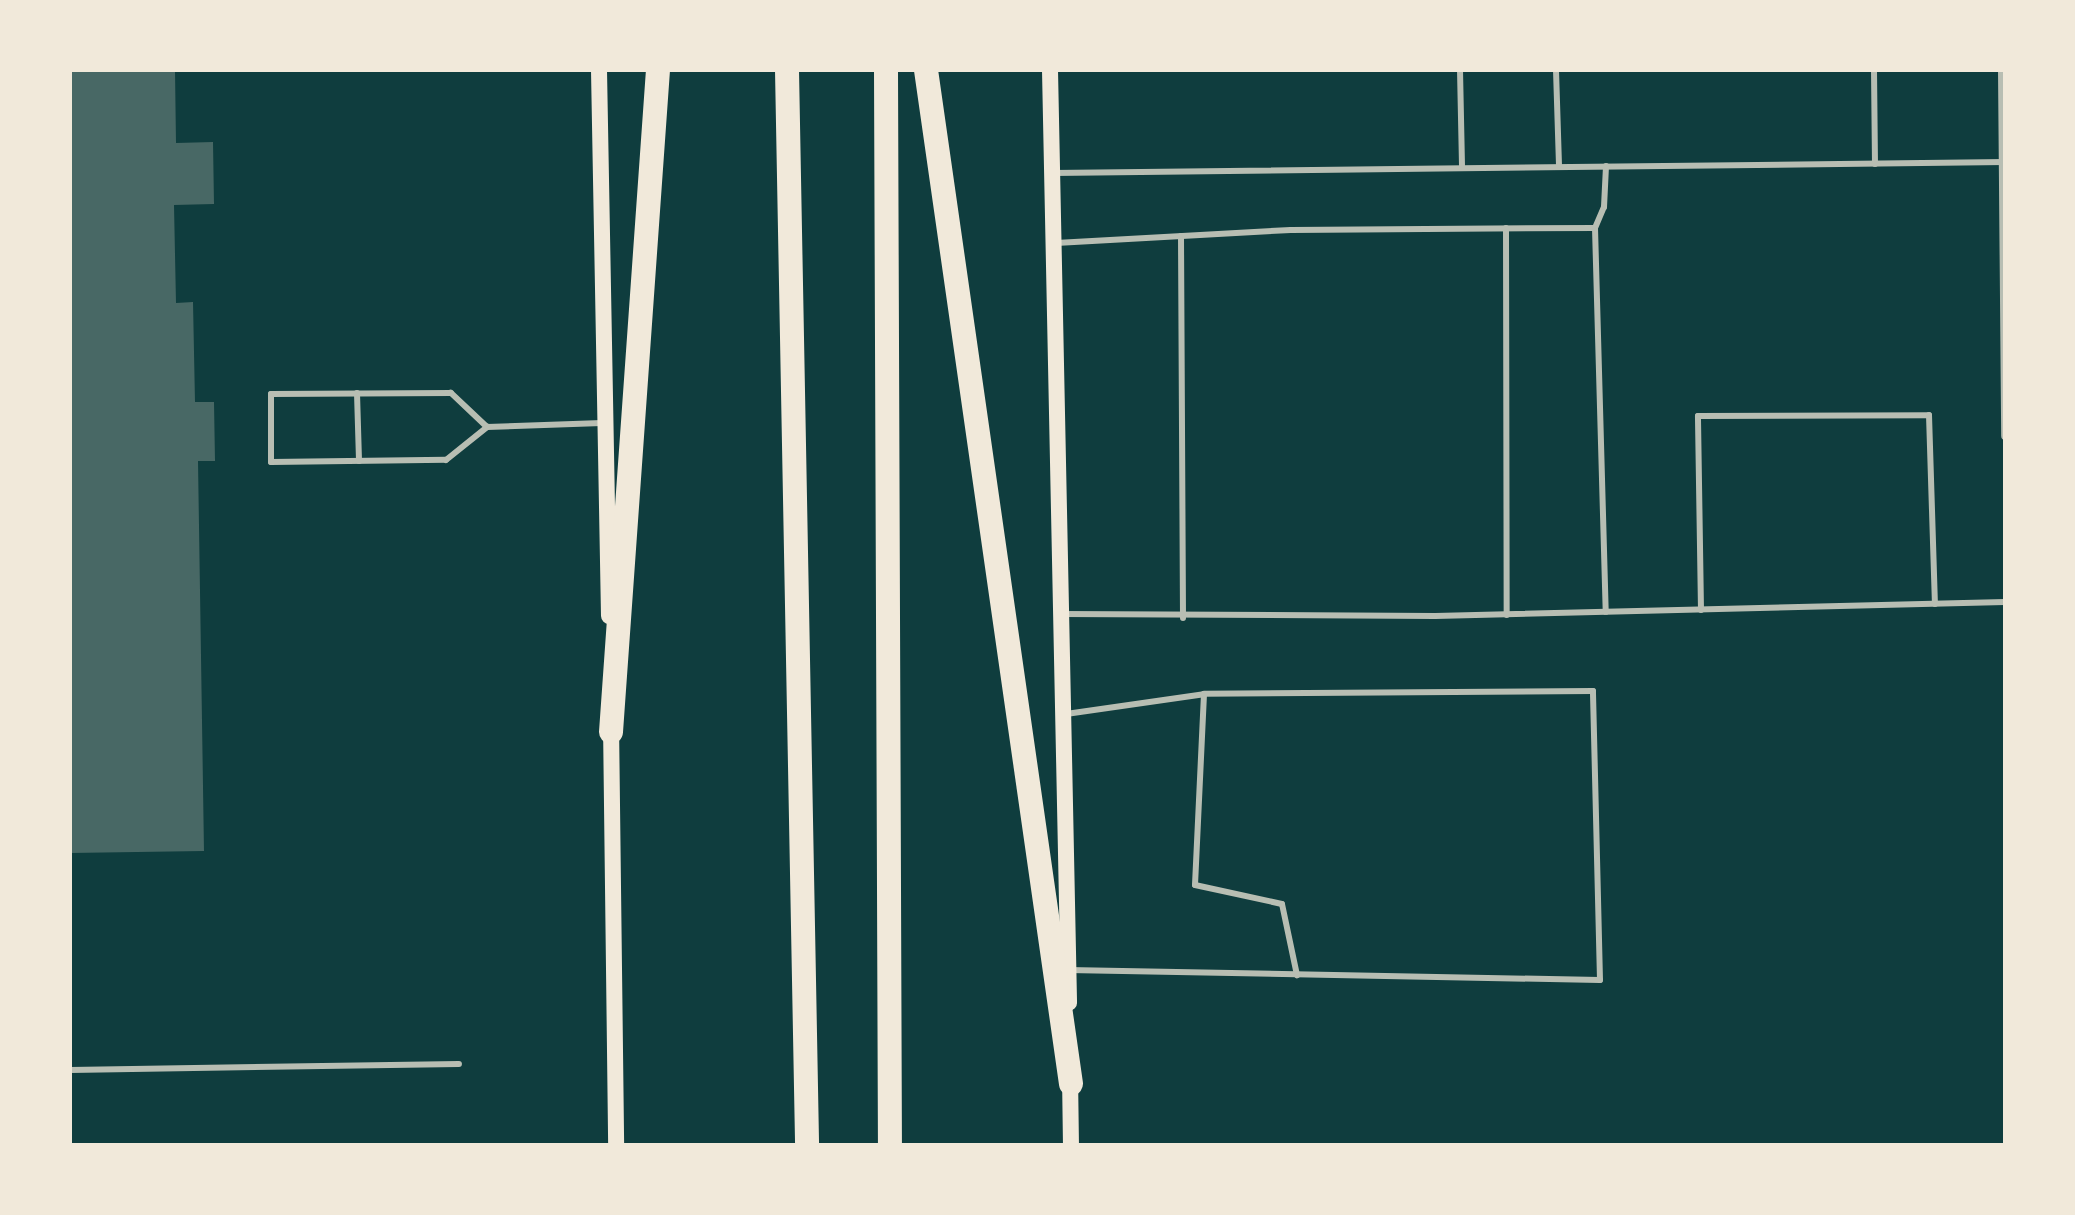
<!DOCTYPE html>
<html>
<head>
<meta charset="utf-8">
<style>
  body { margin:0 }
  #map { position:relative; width:2075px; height:1215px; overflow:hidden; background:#0f3d3e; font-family:Spectral,serif }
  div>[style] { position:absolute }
  .building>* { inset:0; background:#486865 }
  .service>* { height:6px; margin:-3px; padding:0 3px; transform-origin:3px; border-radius:3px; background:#b8beb3 }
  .minor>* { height:8px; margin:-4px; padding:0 4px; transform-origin:4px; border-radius:4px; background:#b8beb3 }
  .secondary>* { height:16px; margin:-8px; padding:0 8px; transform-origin:8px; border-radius:8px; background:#f1e9da }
  .motorway>* { height:24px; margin:-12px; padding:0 12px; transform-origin:12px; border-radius:12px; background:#f1e9da }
  span { translate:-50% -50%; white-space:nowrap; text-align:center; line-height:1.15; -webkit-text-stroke:8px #f1e9da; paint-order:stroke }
  .frame { position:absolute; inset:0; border:72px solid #f1e9da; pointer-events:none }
</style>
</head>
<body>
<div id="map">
  <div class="building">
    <i style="clip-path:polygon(70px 70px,175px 70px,176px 143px,213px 142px,214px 204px,174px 205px,176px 303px,193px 302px,195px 402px,214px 402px,215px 461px,198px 461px,204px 851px,70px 853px)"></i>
  </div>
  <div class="service">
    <i style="left:1460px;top:70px;width:98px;rotate:88.8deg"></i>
    <i style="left:1556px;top:70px;width:97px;rotate:88.2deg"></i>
    <i style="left:1874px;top:70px;width:94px;rotate:89.4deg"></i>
    <i style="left:1053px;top:173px;width:952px;rotate:-0.66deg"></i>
    <i style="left:1506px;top:228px;width:387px;rotate:89.9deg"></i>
    <i style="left:1595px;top:228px;width:23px;rotate:-67deg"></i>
    <i style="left:1604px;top:207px;width:41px;rotate:-87.2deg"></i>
    <i style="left:1181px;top:236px;width:382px;rotate:89.7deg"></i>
    <i style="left:1056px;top:243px;width:235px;rotate:-3.2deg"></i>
    <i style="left:1291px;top:230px;width:304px;rotate:-0.4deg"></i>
    <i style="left:1595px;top:228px;width:384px;rotate:88.4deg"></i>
    <i style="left:357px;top:393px;width:68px;rotate:88.3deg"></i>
    <i style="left:487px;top:427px;width:50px;rotate:-136.6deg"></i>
    <i style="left:451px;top:393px;width:180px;rotate:179.7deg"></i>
    <i style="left:271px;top:394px;width:68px;rotate:90deg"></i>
    <i style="left:271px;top:462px;width:175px;rotate:-0.7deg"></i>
    <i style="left:446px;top:460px;width:53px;rotate:-38.8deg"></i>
    <i style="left:487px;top:427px;width:115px;rotate:-2deg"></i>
    <i style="left:1701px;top:610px;width:194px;rotate:-90.9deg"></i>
    <i style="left:1698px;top:416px;width:231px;rotate:-0.2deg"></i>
    <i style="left:1929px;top:415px;width:189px;rotate:88.2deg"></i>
    <i style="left:1061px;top:614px;width:374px;rotate:0.3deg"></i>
    <i style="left:1435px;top:616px;width:570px;rotate:-1.41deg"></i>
    <i style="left:1066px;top:714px;width:139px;rotate:-8.2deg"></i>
    <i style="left:1204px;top:694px;width:191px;rotate:92.7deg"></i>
    <i style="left:1195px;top:885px;width:89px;rotate:12.3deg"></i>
    <i style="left:1282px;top:904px;width:73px;rotate:78.1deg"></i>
    <i style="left:1068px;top:970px;width:532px;rotate:1.08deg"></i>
    <i style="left:1600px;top:980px;width:289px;rotate:-91.4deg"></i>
    <i style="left:1593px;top:691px;width:389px;rotate:179.6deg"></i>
    <i style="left:70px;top:1070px;width:389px;rotate:-0.9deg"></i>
  </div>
  <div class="minor">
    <i style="left:2002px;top:70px;width:366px;rotate:89.5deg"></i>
  </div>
  <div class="secondary">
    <i style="left:599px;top:70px;width:546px;rotate:88.95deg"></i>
    <i style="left:1050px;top:70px;width:933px;rotate:88.83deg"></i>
    <i style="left:611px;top:723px;width:422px;rotate:89.3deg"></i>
    <i style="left:1070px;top:1075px;width:70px;rotate:89.2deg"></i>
  </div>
  <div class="motorway">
    <i style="left:787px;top:70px;width:1075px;rotate:88.93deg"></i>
    <i style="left:886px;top:70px;width:1075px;rotate:89.79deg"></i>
    <i style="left:926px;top:70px;width:1024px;rotate:81.86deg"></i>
    <i style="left:611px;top:732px;width:664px;rotate:-85.94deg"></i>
  </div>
  <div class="frame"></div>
</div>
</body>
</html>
